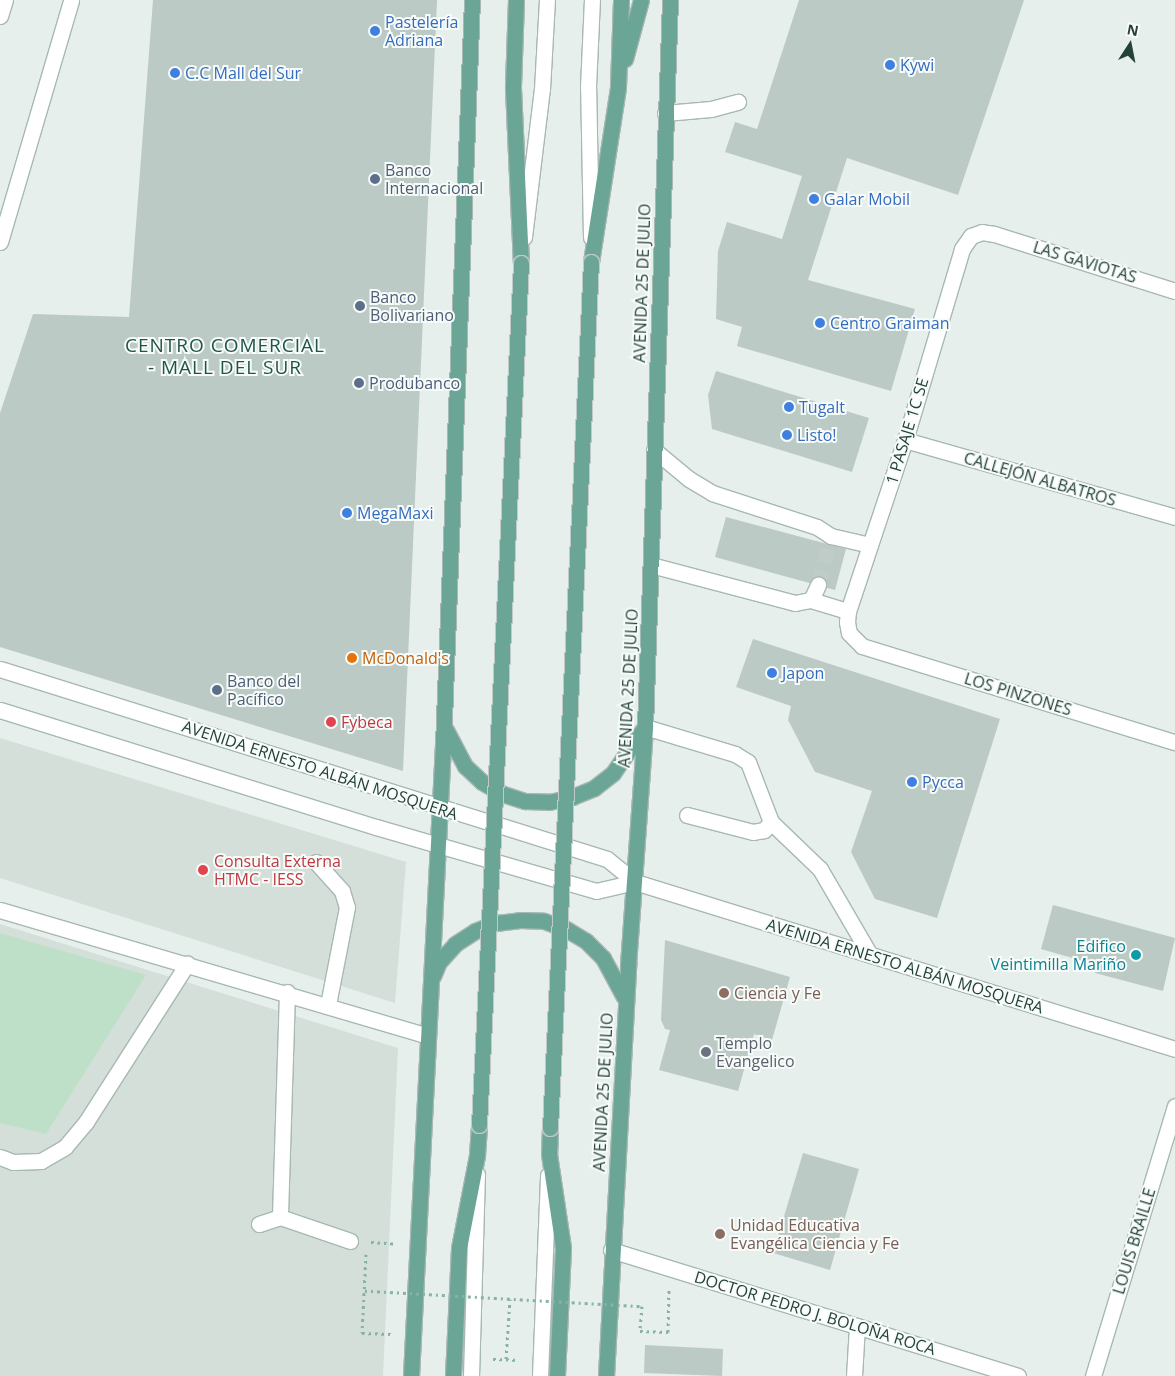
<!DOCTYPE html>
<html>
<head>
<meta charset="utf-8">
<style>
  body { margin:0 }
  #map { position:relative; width:1175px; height:1376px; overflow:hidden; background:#e6efeb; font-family:"Open Sans",sans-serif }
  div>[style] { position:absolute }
  .built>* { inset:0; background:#d4dfda }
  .green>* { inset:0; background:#bfe0c8 }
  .building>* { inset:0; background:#bbcac4 }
  .minor-tunnel>* { height:15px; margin-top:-7.5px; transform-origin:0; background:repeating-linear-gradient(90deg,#bfccc8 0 15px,transparent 0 23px) }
  .path>* { height:3px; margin-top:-1.5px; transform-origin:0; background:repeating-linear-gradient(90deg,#86b3a5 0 2.5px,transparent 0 6.5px) }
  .roads { filter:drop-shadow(1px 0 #a8b8b2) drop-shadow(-1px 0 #a8b8b2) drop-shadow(0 1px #a8b8b2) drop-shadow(0 -1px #a8b8b2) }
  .minor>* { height:15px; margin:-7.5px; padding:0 7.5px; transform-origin:7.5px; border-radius:7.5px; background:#fff }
  .major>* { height:15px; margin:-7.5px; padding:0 7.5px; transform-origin:7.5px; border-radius:7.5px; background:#6aa596 }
  .path-bridge>* { height:3px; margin-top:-1.5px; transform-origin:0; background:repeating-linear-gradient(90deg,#86b3a5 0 2.5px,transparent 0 6.5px) }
  .bridges { filter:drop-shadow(1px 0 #c2cac8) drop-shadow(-1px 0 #c2cac8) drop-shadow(0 1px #c2cac8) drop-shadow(0 -1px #c2cac8) }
  .major-bridge>* { height:15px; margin:-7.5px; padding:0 7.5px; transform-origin:7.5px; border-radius:7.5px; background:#6aa596 }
  .dots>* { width:14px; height:14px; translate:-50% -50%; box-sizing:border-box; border:2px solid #f7fbf9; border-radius:50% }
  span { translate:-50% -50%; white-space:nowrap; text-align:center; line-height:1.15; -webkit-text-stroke:4px #f7fbf9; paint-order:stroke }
  .shop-label { font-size:16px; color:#366cbe }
  .left { translate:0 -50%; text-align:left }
  .service-label { font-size:16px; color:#4e5e75 }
  .street-label { font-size:16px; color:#24423a }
  .food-label { font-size:16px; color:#c56008 }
  .health-label { font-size:16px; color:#be3a42 }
  .culture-label { font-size:16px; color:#0d838f }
  .right { translate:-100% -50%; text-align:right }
  .education-label { font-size:16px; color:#785e54 }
  .worship-label { font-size:16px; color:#5b616d }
  .quarter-label { font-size:19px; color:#1f5548; letter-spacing:1px }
  .north { position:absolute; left:1105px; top:20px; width:50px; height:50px; -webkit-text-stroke:4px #f7fbf9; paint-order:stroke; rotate:11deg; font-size:14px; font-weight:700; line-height:20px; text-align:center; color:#24423a }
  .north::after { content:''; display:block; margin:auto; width:18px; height:22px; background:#24423a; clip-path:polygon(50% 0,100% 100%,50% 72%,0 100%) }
</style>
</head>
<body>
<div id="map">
  <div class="built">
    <i style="clip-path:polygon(0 738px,406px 862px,395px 1003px,0 878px)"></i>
    <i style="clip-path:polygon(0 924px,398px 1048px,383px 1376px,0 1376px)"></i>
  </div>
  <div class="green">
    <i style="clip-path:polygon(0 933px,146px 975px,46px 1134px,0 1123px)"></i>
  </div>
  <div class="building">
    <i style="clip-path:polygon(153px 0,437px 0,403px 771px,0 647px,0 413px,33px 314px,129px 317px)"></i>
    <i style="clip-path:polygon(799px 0,1024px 0,958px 195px,847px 158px,808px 280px,915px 309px,891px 391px,737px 346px,742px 327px,716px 319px,718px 251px,727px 222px,782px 239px,802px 176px,725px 152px,735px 122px,757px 129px)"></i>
    <i style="clip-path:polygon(716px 371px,869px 418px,852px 472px,712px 429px,708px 395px)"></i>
    <i style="clip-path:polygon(726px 517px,846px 549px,835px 590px,715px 557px)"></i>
    <i style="clip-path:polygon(753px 639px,1000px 719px,937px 918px,875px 899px,851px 852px,872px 791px,815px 772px,788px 720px,791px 706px,736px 687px)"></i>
    <i style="clip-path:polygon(1053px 905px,1175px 938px,1163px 991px,1095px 973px,1097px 965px,1041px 949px)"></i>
    <i style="clip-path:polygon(665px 940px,790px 977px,772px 1040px,754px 1034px,738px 1091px,659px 1070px,670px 1030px,665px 1029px,661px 1020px)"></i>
    <i style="clip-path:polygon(803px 1153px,859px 1169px,830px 1270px,773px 1253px)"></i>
    <i style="clip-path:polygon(645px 1345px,723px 1349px,722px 1376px,644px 1373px)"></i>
  </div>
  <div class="minor-tunnel">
    <i style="left:818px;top:585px;width:42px;rotate:-75deg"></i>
  </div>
  <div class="path">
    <i style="left:371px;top:1242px;width:26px;rotate:4deg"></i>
    <i style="left:366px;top:1254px;width:79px;rotate:92.9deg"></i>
    <i style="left:362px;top:1333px;width:30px;rotate:2deg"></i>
    <i style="left:365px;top:1291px;width:6px"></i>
    <i style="left:642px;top:1306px;width:25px;rotate:95deg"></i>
    <i style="left:640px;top:1331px;width:28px;rotate:2deg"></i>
    <i style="left:668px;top:1332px;width:43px;rotate:-88.7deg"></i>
    <i style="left:493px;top:1359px;width:26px;rotate:2deg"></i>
    <i style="left:506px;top:1359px;width:60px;rotate:-86.2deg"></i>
  </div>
  <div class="roads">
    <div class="minor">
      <i style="left:0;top:16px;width:17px;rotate:-73deg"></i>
      <i style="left:665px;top:113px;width:46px;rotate:-5deg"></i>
      <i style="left:711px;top:109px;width:28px;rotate:-15deg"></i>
      <i style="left:524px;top:237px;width:149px;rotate:-83.1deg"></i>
      <i style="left:542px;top:89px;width:89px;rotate:-86.8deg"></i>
      <i style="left:591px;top:237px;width:150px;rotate:-91.1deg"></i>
      <i style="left:588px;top:87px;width:87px;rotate:-87.4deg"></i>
      <i style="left:0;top:242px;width:252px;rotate:-73.6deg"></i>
      <i style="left:1175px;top:291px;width:190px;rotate:-162.5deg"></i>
      <i style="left:994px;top:234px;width:12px;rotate:-171deg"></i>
      <i style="left:982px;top:232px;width:12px;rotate:160deg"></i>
      <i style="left:971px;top:236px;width:16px;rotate:125deg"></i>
      <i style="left:962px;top:249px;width:199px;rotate:106.6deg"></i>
      <i style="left:905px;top:440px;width:180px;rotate:108.4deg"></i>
      <i style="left:848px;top:611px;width:11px;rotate:95deg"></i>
      <i style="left:847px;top:622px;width:11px;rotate:80deg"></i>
      <i style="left:849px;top:633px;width:18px;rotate:45deg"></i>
      <i style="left:862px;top:646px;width:327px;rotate:17.1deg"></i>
      <i style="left:905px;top:440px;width:281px;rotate:15.9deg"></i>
      <i style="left:654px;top:450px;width:45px;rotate:39.6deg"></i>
      <i style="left:689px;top:479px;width:27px;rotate:31deg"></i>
      <i style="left:712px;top:493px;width:110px;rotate:17.9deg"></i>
      <i style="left:817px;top:527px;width:17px;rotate:33deg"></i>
      <i style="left:831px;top:536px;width:40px;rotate:13deg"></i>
      <i style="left:651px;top:565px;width:149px;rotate:14.8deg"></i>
      <i style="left:795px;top:603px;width:16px;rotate:-11deg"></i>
      <i style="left:811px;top:600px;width:17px;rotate:-65deg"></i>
      <i style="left:811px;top:600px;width:39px;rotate:17deg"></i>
      <i style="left:0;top:669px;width:636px;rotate:17.38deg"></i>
      <i style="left:607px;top:859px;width:36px;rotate:39deg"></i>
      <i style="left:635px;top:882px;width:565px;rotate:17.18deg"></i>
      <i style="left:0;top:710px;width:394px;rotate:17.3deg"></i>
      <i style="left:376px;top:827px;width:229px;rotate:16.2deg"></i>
      <i style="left:596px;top:891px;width:40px;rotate:-13deg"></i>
      <i style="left:645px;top:727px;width:94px;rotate:16.7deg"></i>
      <i style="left:735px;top:754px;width:15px;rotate:32deg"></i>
      <i style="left:748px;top:762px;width:64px;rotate:69deg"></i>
      <i style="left:771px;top:822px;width:11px;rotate:131deg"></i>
      <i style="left:764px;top:830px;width:11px;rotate:170deg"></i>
      <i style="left:753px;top:832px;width:68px;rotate:-165.6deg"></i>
      <i style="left:771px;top:822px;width:68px;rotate:43.8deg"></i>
      <i style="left:820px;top:869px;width:99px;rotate:59.8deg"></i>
      <i style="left:316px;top:862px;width:39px;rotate:48deg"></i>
      <i style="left:342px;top:891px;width:17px;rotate:73deg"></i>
      <i style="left:347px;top:907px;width:100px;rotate:101deg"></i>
      <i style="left:0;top:910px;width:446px;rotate:16.4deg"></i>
      <i style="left:287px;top:992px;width:225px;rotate:91.8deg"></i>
      <i style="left:280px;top:1217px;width:74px;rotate:18.9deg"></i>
      <i style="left:0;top:1157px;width:14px;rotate:21deg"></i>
      <i style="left:13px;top:1162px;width:28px;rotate:-2deg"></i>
      <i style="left:41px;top:1161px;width:28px;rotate:-30deg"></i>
      <i style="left:65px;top:1147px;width:33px;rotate:-50deg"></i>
      <i style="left:86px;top:1122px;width:188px;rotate:-57.4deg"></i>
      <i style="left:259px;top:1224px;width:22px;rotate:-18deg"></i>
      <i style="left:611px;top:1250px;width:426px;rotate:17.2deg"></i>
      <i style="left:471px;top:1376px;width:202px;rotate:-88.3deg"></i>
      <i style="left:540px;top:1376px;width:201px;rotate:-87.7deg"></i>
      <i style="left:854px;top:1376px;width:50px;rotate:-86.6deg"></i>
      <i style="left:1093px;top:1376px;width:282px;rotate:-73.1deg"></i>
    </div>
    <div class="major">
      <i style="left:516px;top:0;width:88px;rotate:92deg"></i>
      <i style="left:513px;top:88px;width:175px;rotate:87.4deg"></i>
      <i style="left:625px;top:59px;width:61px;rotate:-74.8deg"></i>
      <i style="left:591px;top:262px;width:177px;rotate:-81.2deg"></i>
      <i style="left:618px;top:87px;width:87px;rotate:-88deg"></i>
      <i style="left:446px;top:730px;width:41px;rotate:62.2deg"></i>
      <i style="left:465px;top:766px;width:23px;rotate:43deg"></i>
      <i style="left:482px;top:782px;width:24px;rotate:30deg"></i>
      <i style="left:503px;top:794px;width:23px;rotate:18deg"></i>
      <i style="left:525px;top:801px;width:24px;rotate:2deg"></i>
      <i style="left:549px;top:802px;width:24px;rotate:-12deg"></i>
      <i style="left:572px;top:797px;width:24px;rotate:-22deg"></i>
      <i style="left:594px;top:788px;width:24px;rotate:-38deg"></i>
      <i style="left:613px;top:773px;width:55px;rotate:-55.4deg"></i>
      <i style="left:433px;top:976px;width:15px;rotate:-67deg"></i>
      <i style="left:439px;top:962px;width:24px;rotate:-48deg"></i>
      <i style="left:455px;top:944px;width:24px;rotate:-33deg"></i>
      <i style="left:475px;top:931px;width:22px;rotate:-21deg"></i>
      <i style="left:496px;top:923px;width:24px;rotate:-7deg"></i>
      <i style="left:520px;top:920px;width:24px;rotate:2deg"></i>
      <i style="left:544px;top:921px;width:23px;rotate:20deg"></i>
      <i style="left:566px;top:929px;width:23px;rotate:31deg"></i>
      <i style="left:586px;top:941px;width:24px;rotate:45deg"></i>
      <i style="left:603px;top:958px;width:44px;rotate:61.7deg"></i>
      <i style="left:550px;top:1128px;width:26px;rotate:92deg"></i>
      <i style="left:549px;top:1154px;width:95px;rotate:81.5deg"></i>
      <i style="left:563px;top:1248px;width:128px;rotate:92.7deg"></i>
      <i style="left:411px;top:1376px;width:632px;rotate:-87.1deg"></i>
      <i style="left:443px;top:745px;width:746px;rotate:-87.77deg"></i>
      <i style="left:453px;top:1376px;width:128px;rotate:-87.3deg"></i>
      <i style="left:459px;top:1248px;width:95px;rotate:-79deg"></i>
      <i style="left:477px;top:1155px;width:30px;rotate:-86deg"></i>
      <i style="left:606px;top:1376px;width:412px;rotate:-86.9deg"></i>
      <i style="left:628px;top:965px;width:239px;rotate:-85.9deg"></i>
      <i style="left:645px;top:727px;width:727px;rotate:-88.03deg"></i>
    </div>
  </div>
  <div class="path-bridge">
    <i style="left:371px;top:1291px;width:271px;rotate:3.2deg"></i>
  </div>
  <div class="bridges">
    <div class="major-bridge">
      <i style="left:479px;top:1125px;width:863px;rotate:-87.21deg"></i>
      <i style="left:550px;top:1128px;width:867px;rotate:-87.29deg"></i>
    </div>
  </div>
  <div class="dots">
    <i style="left:375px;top:31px;background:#3f7fe0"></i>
    <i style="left:890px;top:65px;background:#3f7fe0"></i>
    <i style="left:175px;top:73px;background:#3f7fe0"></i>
    <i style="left:375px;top:179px;background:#5c6f8a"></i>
    <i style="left:814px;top:199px;background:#3f7fe0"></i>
    <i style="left:360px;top:306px;background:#5c6f8a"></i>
    <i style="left:820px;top:323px;background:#3f7fe0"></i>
    <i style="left:359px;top:383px;background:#5c6f8a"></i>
    <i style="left:789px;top:407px;background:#3f7fe0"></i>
    <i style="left:787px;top:435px;background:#3f7fe0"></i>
    <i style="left:347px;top:513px;background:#3f7fe0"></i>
    <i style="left:352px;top:658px;background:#e8710a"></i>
    <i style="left:772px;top:673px;background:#3f7fe0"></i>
    <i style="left:217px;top:690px;background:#5c6f8a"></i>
    <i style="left:331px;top:722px;background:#e0444e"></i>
    <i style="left:912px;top:782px;background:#3f7fe0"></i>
    <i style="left:203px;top:870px;background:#e0444e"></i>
    <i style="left:1136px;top:955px;background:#0f9aa8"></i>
    <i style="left:724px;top:993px;background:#8d6e63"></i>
    <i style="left:706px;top:1052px;background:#6b7280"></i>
    <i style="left:720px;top:1234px;background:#8d6e63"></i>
  </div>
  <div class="shop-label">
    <span class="left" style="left:385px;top:31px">Pastelería<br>Adriana</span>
    <span class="left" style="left:900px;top:65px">Kywi</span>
    <span class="left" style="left:185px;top:73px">C.C Mall del Sur</span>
    <span class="left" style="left:824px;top:199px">Galar Mobil</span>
    <span class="left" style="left:830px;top:323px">Centro Graiman</span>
    <span class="left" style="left:799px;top:407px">Tugalt</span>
    <span class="left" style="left:797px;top:435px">Listo!</span>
    <span class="left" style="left:357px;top:513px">MegaMaxi</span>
    <span class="left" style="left:782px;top:673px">Japon</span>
    <span class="left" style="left:922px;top:782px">Pycca</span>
  </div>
  <div class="service-label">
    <span class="left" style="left:385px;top:179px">Banco<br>Internacional</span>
    <span class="left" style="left:370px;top:306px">Banco<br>Bolivariano</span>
    <span class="left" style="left:369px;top:383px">Produbanco</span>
    <span class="left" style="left:227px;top:690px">Banco del<br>Pacífico</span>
  </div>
  <div class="street-label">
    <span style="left:1085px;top:262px;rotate:17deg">LAS GAVIOTAS</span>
    <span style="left:642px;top:283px;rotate:-88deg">AVENIDA 25 DE JULIO</span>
    <span style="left:907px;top:431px;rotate:-73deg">1 PASAJE 1C SE</span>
    <span style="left:1040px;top:479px;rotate:16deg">CALLEJÓN ALBATROS</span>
    <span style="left:628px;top:688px;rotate:-87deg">AVENIDA 25 DE JULIO</span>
    <span style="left:1018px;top:694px;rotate:17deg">LOS PINZONES</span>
    <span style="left:320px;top:770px;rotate:18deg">AVENIDA ERNESTO ALBÁN MOSQUERA</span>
    <span style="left:905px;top:966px;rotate:17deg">AVENIDA ERNESTO ALBÁN MOSQUERA</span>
    <span style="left:603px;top:1092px;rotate:-87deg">AVENIDA 25 DE JULIO</span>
    <span style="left:1134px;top:1241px;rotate:-73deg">LOUIS BRAILLE</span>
    <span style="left:815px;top:1313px;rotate:17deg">DOCTOR PEDRO J. BOLOÑA ROCA</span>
  </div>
  <div class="food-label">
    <span class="left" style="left:362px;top:658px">McDonald's</span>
  </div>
  <div class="health-label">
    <span class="left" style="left:341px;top:722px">Fybeca</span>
    <span class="left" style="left:214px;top:870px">Consulta Externa<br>HTMC - IESS</span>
  </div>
  <div class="culture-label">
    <span class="right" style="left:1126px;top:955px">Edifico<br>Veintimilla Mariño</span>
  </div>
  <div class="education-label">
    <span class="left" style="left:734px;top:993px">Ciencia y Fe</span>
    <span class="left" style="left:730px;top:1234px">Unidad Educativa<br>Evangélica Ciencia y Fe</span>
  </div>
  <div class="worship-label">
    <span class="left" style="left:716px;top:1052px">Templo<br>Evangelico</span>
  </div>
  <div class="quarter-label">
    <span style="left:225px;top:357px">CENTRO COMERCIAL<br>- MALL DEL SUR</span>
  </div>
  <div class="north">N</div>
</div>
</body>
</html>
